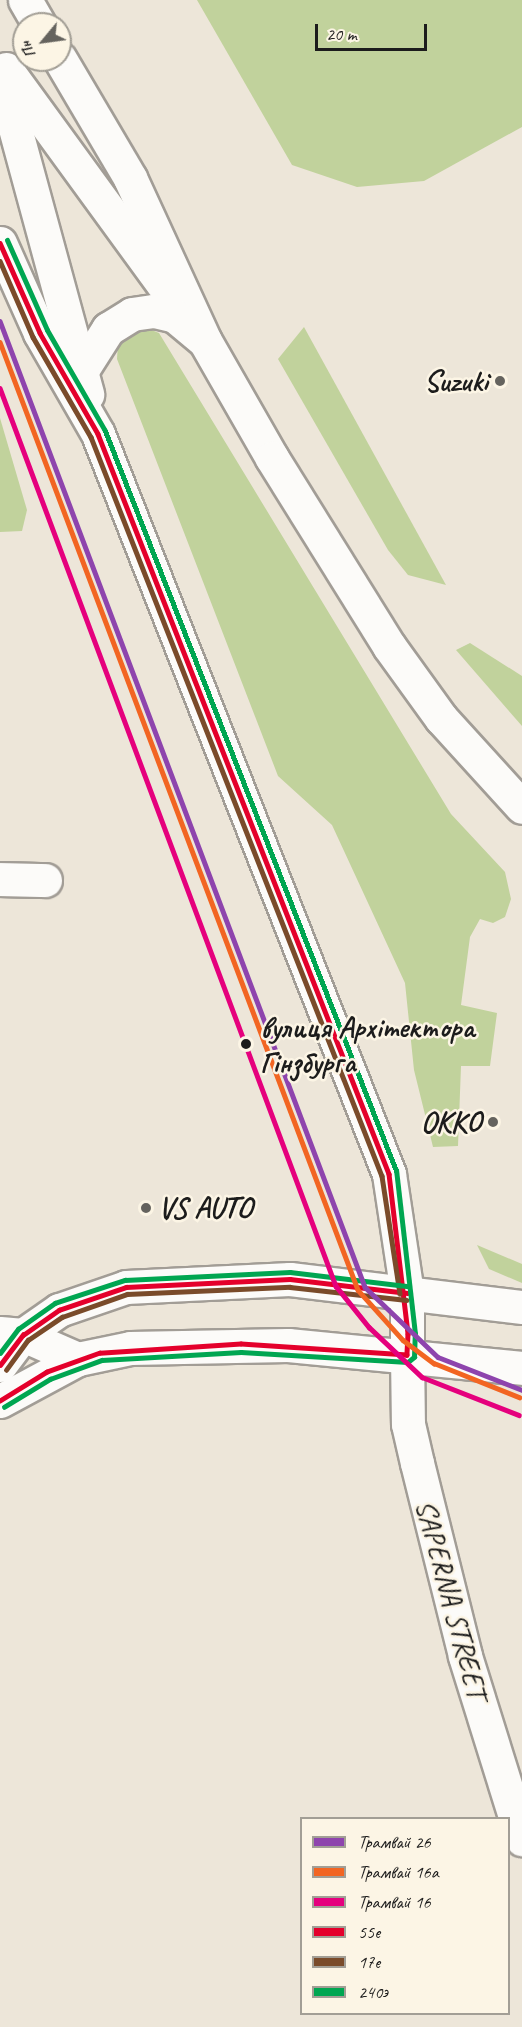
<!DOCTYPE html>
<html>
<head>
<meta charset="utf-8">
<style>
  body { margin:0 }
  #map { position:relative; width:522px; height:2027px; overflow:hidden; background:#ede6d9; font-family:Caveat,sans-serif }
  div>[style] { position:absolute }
  .green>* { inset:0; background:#c1d29c }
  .roads { filter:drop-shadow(2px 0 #a29d96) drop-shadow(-2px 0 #a29d96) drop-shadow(0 2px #a29d96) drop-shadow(0 -2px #a29d96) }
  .street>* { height:33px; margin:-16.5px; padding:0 16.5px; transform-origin:16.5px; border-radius:16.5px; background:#fcfbf9 }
  .secondary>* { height:33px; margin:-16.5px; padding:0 16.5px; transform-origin:16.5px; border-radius:16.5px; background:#fcfbf9 }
  .primary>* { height:33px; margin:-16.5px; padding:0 16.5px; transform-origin:16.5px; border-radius:16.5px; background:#fcfbf9 }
  .bus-1>* { height:4.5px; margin:-2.25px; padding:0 2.25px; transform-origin:2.25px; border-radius:2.25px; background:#e4002b }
  .bus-2>* { height:4.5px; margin:-2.25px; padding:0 2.25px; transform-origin:2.25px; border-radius:2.25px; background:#7a4b2a }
  .bus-3>* { height:4.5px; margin:-2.25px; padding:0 2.25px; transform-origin:2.25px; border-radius:2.25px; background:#00a651 }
  .tram-1>* { height:4.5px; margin:-2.25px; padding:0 2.25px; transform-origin:2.25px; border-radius:2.25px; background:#8e44ad }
  .tram-2>* { height:4.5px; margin:-2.25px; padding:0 2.25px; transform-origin:2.25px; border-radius:2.25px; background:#f26522 }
  .tram-3>* { height:4.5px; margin:-2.25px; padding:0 2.25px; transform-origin:2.25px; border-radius:2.25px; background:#e5007d }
  .dots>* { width:16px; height:16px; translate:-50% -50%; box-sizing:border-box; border:3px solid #fcf5e5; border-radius:50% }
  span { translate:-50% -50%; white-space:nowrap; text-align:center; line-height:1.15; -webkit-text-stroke:5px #fcf5e5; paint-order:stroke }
  .poi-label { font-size:30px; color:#1c1c1c; font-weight:700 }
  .right { translate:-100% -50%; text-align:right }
  .left { translate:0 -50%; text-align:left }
  .stop-label { font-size:30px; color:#1c1c1c; font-weight:700 }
  .street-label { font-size:30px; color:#1c1c1c }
  .legend { position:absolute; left:300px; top:1817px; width:210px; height:198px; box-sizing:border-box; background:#fcf5e5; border:2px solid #a29e95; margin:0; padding:8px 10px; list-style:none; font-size:18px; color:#1c1c1c }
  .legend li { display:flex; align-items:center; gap:12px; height:30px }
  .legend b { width:30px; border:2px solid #a29e95 }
  .north { position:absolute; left:12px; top:12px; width:60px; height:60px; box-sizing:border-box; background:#fcf5e5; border:2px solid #a29e95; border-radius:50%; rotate:241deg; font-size:16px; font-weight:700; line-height:24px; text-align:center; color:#1c1c1c }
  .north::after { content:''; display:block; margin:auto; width:21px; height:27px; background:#65635e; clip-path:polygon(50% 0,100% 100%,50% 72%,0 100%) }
  .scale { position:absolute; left:315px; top:24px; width:112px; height:27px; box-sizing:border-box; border:3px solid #1c1c1c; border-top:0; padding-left:8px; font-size:18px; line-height:21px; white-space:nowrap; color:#1c1c1c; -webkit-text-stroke:4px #fcf5e5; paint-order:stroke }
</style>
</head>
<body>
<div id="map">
  <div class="green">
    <i style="clip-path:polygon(197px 0,522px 0,522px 127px,424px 181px,357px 187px,292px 165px)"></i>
    <i style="clip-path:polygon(144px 327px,159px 333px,451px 814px,505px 872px,511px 899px,505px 917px,493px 923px,480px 919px,470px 937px,461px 1005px,497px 1013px,490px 1066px,461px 1066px,458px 1146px,433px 1147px,414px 1070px,405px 983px,332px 825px,278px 776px,117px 359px,118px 343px,127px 332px)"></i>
    <i style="clip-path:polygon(304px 327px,446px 585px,408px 575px,388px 550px,278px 359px)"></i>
    <i style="clip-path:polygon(0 418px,27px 510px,22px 531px,0 532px)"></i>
    <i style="clip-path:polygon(470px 643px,522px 676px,522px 726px,456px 650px)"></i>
    <i style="clip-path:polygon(477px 1245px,522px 1264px,522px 1283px,489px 1269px)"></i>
  </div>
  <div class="roads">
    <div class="street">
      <i style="left:0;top:879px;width:45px;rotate:1.3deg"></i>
      <i style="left:407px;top:1355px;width:69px;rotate:89.2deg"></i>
      <i style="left:408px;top:1424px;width:40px;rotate:77deg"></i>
      <i style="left:417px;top:1463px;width:199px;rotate:76deg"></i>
      <i style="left:465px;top:1656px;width:192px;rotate:72.7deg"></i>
    </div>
    <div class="secondary">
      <i style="left:0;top:1333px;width:23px;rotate:5deg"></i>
      <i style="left:23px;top:1335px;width:60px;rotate:23.6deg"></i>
    </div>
    <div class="primary">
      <i style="left:25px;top:0;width:28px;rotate:60deg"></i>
      <i style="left:60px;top:59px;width:138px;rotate:59.5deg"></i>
      <i style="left:130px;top:178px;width:179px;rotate:65.3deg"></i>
      <i style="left:205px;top:341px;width:135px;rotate:60.2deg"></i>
      <i style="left:272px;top:458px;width:221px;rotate:58.1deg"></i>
      <i style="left:389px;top:646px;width:89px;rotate:54.2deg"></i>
      <i style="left:441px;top:718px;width:120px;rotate:47.7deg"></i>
      <i style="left:6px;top:69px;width:266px;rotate:53.9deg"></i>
      <i style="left:0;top:73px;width:333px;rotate:74.8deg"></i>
      <i style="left:0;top:243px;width:98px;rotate:66deg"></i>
      <i style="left:40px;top:333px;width:116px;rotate:60.1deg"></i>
      <i style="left:98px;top:434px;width:795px;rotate:68.53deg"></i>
      <i style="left:389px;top:1174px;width:120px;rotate:81.4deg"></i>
      <i style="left:407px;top:1293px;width:62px;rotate:90deg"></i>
      <i style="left:82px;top:370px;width:49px;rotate:-57.6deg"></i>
      <i style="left:108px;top:329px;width:28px;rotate:-32deg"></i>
      <i style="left:132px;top:314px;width:22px;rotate:-8deg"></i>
      <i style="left:154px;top:311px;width:22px;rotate:13deg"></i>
      <i style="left:175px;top:316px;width:38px;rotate:40deg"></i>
      <i style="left:0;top:1365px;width:38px;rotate:-53deg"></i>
      <i style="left:23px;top:1335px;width:44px;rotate:-34.8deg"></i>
      <i style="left:59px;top:1310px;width:71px;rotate:-18.9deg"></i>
      <i style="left:126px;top:1287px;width:164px;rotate:-2.8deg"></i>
      <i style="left:290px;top:1279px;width:234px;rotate:6.9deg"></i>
      <i style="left:0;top:1401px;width:89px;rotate:-28.3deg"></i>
      <i style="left:78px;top:1359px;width:53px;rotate:-11.9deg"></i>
      <i style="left:130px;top:1348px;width:158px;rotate:-1.1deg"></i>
      <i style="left:288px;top:1345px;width:235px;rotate:5.6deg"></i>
    </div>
  </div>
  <div class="bus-1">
    <i style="left:0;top:243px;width:98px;rotate:66deg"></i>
    <i style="left:40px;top:333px;width:116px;rotate:60.1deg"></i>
    <i style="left:98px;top:434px;width:795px;rotate:68.53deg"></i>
    <i style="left:389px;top:1174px;width:161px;rotate:83.2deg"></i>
    <i style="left:408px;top:1334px;width:21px;rotate:93deg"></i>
    <i style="left:407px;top:1355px;width:166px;rotate:-176.2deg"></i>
    <i style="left:241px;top:1344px;width:141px;rotate:176.3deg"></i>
    <i style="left:100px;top:1353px;width:56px;rotate:160.3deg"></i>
    <i style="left:47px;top:1372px;width:55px;rotate:148.3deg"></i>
    <i style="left:0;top:1365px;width:38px;rotate:-53deg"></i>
    <i style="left:23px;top:1335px;width:44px;rotate:-34.8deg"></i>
    <i style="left:59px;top:1310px;width:71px;rotate:-18.9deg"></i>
    <i style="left:126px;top:1287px;width:164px;rotate:-2.8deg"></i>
    <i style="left:290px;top:1279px;width:118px;rotate:6.8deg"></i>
  </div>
  <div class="bus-2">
    <i style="left:0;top:261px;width:83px;rotate:66.5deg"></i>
    <i style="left:33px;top:337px;width:116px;rotate:59.9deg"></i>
    <i style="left:91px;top:437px;width:794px;rotate:68.51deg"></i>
    <i style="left:382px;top:1176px;width:119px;rotate:81.3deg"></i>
    <i style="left:6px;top:1370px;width:37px;rotate:-54deg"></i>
    <i style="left:28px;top:1340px;width:41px;rotate:-34.1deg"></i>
    <i style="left:62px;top:1317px;width:69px;rotate:-19.5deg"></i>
    <i style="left:127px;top:1294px;width:163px;rotate:-2.5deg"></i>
    <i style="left:290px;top:1287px;width:117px;rotate:6.4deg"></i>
  </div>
  <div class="bus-3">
    <i style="left:0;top:1353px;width:30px;rotate:-53deg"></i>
    <i style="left:18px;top:1329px;width:45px;rotate:-35.1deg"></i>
    <i style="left:55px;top:1303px;width:74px;rotate:-18.2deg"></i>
    <i style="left:125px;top:1280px;width:165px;rotate:-2.8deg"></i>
    <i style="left:290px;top:1272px;width:119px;rotate:6.8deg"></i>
    <i style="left:4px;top:1407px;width:54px;rotate:-31.3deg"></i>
    <i style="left:50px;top:1379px;width:55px;rotate:-20.1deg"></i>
    <i style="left:102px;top:1360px;width:139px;rotate:-3.3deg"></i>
    <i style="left:241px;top:1352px;width:167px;rotate:3.4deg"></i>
    <i style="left:408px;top:1362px;width:8px;rotate:-40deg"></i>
    <i style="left:414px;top:1357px;width:23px;rotate:-88deg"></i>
    <i style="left:415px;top:1334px;width:164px;rotate:-96.6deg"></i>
    <i style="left:396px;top:1171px;width:795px;rotate:-111.47deg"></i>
    <i style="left:105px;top:431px;width:116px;rotate:-119.9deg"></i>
    <i style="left:47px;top:330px;width:98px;rotate:-114deg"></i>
  </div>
  <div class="tram-1">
    <i style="left:0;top:321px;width:1033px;rotate:69.3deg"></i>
    <i style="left:365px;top:1287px;width:101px;rotate:43.8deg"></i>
    <i style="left:438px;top:1357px;width:90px;rotate:21.4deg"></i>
  </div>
  <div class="tram-2">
    <i style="left:0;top:342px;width:1013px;rotate:69.31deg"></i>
    <i style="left:358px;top:1290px;width:67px;rotate:48deg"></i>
    <i style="left:403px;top:1340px;width:39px;rotate:37deg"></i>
    <i style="left:434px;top:1363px;width:92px;rotate:21.8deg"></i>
  </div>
  <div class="tram-3">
    <i style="left:0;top:388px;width:959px;rotate:69.49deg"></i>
    <i style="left:336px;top:1286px;width:53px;rotate:51.2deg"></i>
    <i style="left:369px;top:1327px;width:73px;rotate:43.3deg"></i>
    <i style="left:422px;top:1377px;width:104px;rotate:21.4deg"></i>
  </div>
  <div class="dots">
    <i style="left:500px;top:381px;background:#65635e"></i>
    <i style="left:246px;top:1044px;background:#1c1c1c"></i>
    <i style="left:493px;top:1122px;background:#65635e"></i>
    <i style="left:146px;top:1208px;background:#65635e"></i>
  </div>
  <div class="poi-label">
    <span class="right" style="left:488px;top:381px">Suzuki</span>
    <span class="right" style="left:481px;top:1122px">OKKO</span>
    <span class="left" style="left:158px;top:1208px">VS AUTO</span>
  </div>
  <div class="stop-label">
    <span class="left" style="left:260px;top:1044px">вулиця Архітектора<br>Гінзбурга</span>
  </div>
  <div class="street-label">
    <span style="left:452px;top:1599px;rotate:75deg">SAPERNA STREET</span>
  </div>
  <ul class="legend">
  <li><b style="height:8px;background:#8e44ad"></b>Трамвай 26</li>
  <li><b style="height:8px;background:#f26522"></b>Трамвай 16a</li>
  <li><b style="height:8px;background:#e5007d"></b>Трамвай 16</li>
  <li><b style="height:8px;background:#e4002b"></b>55е</li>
  <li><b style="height:8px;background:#7a4b2a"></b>17е</li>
  <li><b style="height:8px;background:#00a651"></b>240э</li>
  </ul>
  <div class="north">Пн</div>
  <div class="scale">20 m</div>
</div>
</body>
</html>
